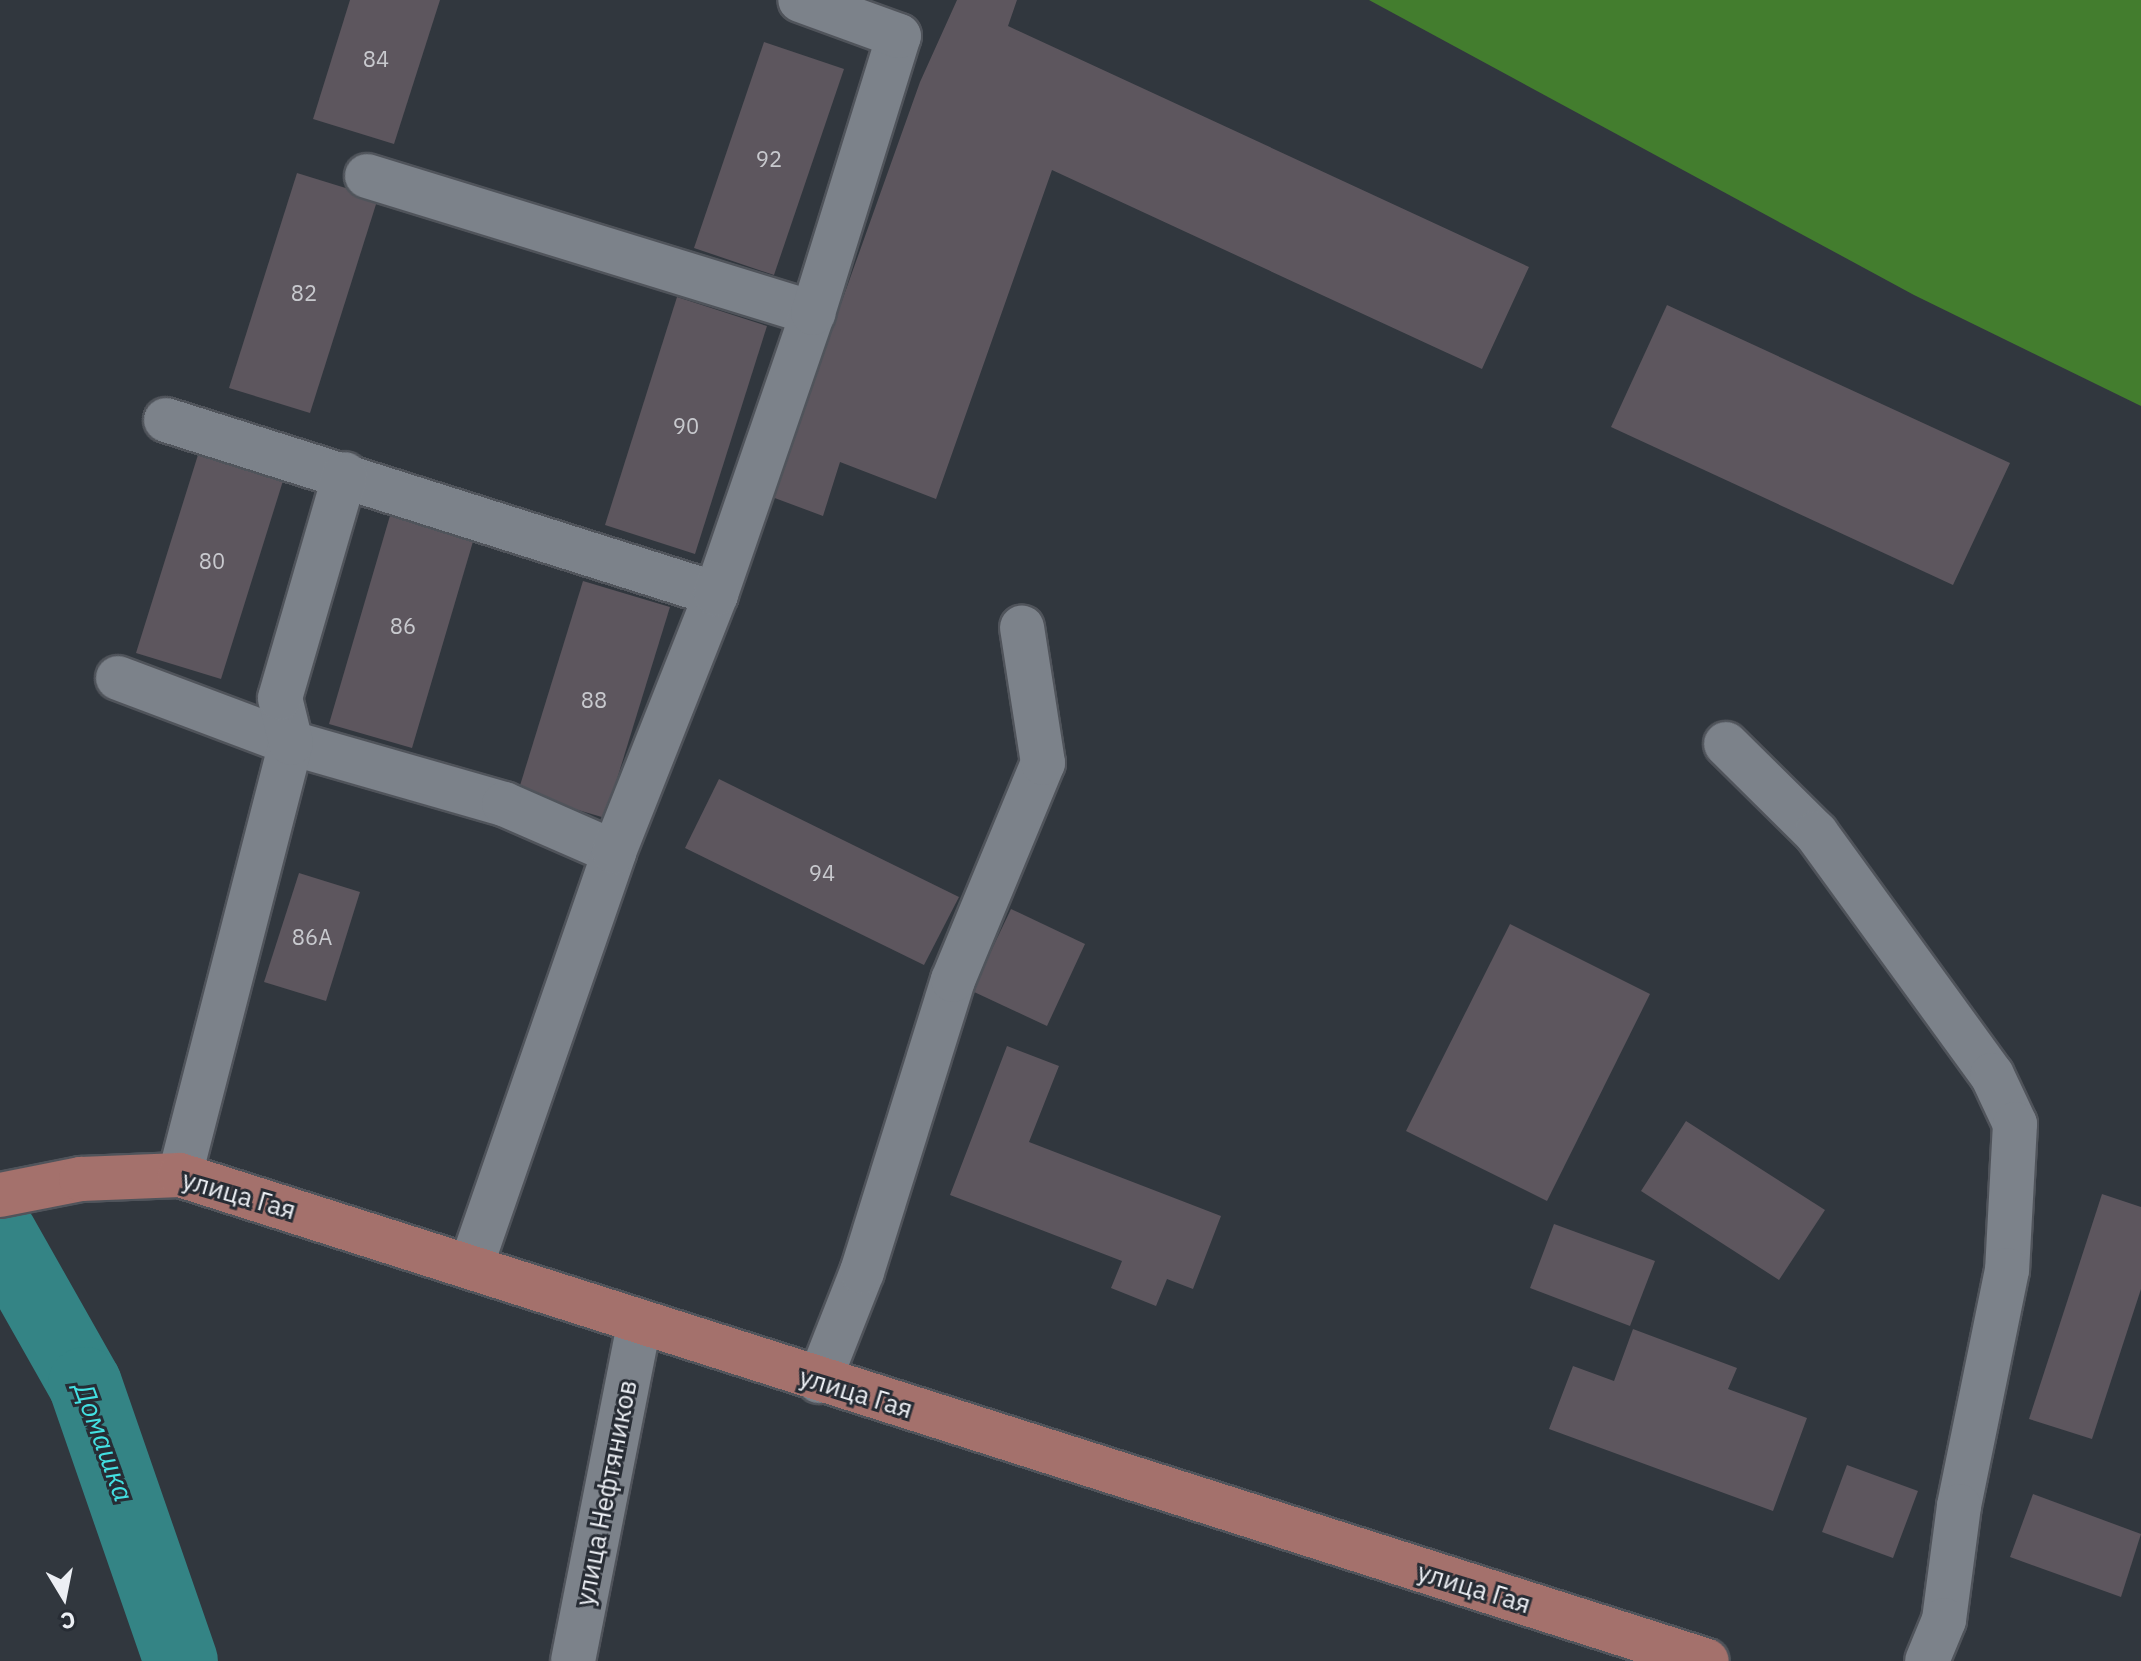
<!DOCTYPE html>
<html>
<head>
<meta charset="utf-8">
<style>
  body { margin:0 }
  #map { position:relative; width:2141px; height:1661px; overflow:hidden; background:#31373e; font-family:"IBM Plex Sans",sans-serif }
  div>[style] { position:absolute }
  .forest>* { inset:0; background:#437d2e }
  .river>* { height:74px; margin:-37px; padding:0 37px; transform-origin:37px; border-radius:37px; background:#348485 }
  .building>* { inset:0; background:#5d565e }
  .roads { filter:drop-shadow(2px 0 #50545b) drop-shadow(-2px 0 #50545b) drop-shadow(0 2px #50545b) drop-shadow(0 -2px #50545b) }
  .minor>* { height:44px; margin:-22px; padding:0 22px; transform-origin:22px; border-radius:22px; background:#7c828a }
  .major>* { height:44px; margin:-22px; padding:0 22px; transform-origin:22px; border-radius:22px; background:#a4716c }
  span { translate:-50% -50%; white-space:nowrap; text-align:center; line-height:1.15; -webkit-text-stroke:6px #272c34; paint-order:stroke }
  .number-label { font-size:22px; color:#c8c9ce }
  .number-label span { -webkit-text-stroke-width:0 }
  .street-label { font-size:26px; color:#eceff4 }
  .water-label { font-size:28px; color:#43e0e2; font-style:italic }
  .north { position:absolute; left:24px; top:1557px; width:80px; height:80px; -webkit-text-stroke:6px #272c34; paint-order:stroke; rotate:170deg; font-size:22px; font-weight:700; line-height:32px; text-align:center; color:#eceff4 }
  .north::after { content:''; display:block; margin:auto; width:28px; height:36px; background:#eceff4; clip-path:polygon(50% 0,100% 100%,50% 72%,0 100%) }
</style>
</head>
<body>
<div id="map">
  <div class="forest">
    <i style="clip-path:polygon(1369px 0,2141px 0,2141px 406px,1914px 295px)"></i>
  </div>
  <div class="river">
    <i style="left:0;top:1234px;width:172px;rotate:60.5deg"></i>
    <i style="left:85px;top:1384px;width:293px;rotate:70.9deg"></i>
  </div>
  <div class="building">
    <i style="clip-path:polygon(350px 0,440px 0,394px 144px,313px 119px)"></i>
    <i style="clip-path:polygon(957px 0,1017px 0,1008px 26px,1529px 267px,1482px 369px,1052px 170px,936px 499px,840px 462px,823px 516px,772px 497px,920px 82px)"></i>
    <i style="clip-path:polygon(764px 42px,844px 69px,774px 275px,694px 248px)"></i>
    <i style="clip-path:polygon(297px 173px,378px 198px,310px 413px,229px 388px)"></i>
    <i style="clip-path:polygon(677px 297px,767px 326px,695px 554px,605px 525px)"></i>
    <i style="clip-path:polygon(1667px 305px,2010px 463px,1953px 585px,1611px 427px)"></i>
    <i style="clip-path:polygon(202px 442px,287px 468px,221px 679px,136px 653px)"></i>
    <i style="clip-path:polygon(394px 502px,477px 528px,412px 748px,329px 724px)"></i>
    <i style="clip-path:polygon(583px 581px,670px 607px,605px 818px,518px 792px)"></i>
    <i style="clip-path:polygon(719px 779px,959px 897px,924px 965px,685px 848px)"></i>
    <i style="clip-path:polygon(299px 873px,360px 892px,326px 1001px,264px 982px)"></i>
    <i style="clip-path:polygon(1011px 909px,1085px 944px,1047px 1026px,972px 991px)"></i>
    <i style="clip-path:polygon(1510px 924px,1650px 994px,1547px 1201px,1406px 1131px)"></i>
    <i style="clip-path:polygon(1007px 1046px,1059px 1066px,1029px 1142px,1221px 1216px,1193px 1289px,1167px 1279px,1156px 1306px,1111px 1288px,1122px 1261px,950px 1195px)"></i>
    <i style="clip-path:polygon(1686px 1121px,1825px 1210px,1779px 1280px,1641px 1191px)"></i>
    <i style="clip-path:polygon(2102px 1194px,2141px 1207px,2141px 1289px,2092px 1439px,2029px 1419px)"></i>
    <i style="clip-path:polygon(1554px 1224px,1655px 1261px,1630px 1326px,1530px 1288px)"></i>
    <i style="clip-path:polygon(1633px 1329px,1737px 1368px,1728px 1389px,1807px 1418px,1773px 1511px,1549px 1429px,1573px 1366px,1614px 1381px)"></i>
    <i style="clip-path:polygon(1847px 1465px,1918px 1491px,1893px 1558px,1822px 1532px)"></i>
    <i style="clip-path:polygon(2033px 1494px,2141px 1534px,2121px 1597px,2010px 1557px)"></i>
  </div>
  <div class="roads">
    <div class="minor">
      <i style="left:367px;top:176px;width:467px;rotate:17.1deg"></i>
      <i style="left:166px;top:420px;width:577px;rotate:17.56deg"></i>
      <i style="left:118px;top:678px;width:185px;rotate:20.6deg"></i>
      <i style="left:291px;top:743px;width:222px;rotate:16deg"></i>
      <i style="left:504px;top:804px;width:120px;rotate:23.6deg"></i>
      <i style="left:1726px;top:744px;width:127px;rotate:44.7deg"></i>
      <i style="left:1816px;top:833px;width:299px;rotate:54deg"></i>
      <i style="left:1992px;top:1075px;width:54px;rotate:64.9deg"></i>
      <i style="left:2015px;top:1124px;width:146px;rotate:93.1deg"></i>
      <i style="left:2007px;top:1270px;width:241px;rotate:101.5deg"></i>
      <i style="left:1959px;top:1506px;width:115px;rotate:97.5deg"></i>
      <i style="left:1944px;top:1620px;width:44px;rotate:112.5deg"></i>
      <i style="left:180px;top:1175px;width:446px;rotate:-75.6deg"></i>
      <i style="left:291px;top:743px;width:46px;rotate:-103.7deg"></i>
      <i style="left:280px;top:698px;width:233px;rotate:-73.8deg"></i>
      <i style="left:471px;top:1266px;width:438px;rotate:-70.9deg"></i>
      <i style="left:614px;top:852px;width:277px;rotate:-68.4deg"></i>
      <i style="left:716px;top:594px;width:297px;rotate:-71deg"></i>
      <i style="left:813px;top:313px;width:290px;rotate:-72.8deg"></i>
      <i style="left:899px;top:36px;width:105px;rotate:-160deg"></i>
      <i style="left:819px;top:1381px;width:117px;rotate:-68.5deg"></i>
      <i style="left:862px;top:1272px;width:306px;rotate:-72.7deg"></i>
      <i style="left:953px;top:980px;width:235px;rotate:-67.5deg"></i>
      <i style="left:1043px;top:763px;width:137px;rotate:-98.8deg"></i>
      <i style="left:573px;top:1661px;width:342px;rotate:-78.9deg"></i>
    </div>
    <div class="major">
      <i style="left:0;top:1195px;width:83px;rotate:-11.2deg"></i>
      <i style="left:81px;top:1179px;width:99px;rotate:-2.3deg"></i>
      <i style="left:180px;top:1175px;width:1602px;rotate:17.65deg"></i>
    </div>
  </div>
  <div class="number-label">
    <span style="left:376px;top:59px">84</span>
    <span style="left:769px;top:159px">92</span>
    <span style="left:304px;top:293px">82</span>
    <span style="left:686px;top:426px">90</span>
    <span style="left:212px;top:561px">80</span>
    <span style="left:403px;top:626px">86</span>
    <span style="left:594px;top:700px">88</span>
    <span style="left:822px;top:873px">94</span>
    <span style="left:312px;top:937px">86А</span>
  </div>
  <div class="street-label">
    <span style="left:239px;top:1195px;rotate:16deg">улица Гая</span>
    <span style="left:856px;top:1393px;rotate:17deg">улица Гая</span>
    <span style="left:606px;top:1493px;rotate:-79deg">улица Нефтяников</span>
    <span style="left:1474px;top:1588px;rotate:17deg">улица Гая</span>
  </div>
  <div class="water-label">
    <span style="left:104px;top:1442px;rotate:70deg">Домашка</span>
  </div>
  <div class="north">С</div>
</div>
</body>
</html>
